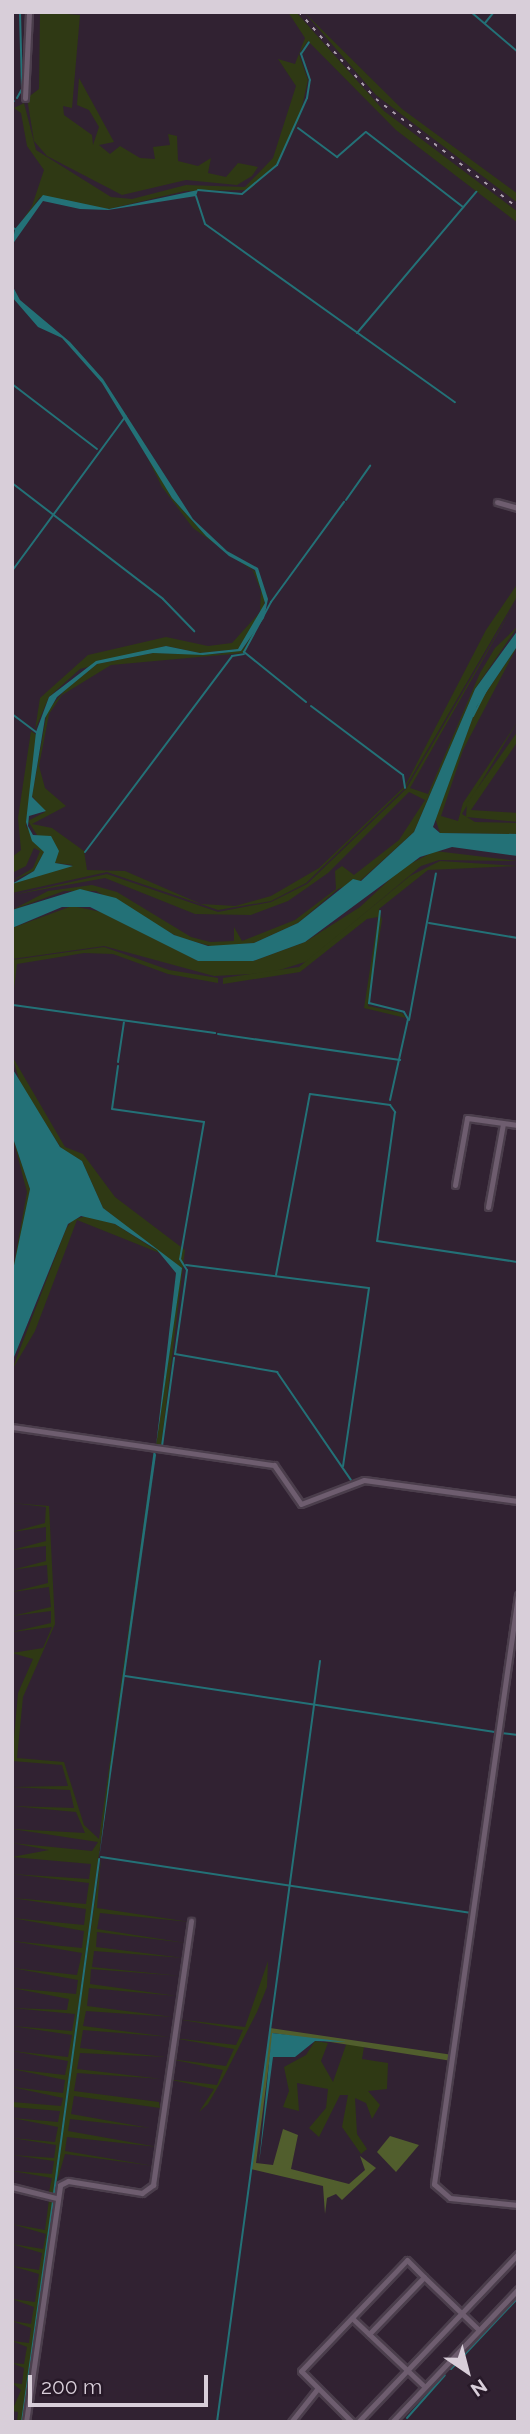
<!DOCTYPE html>
<html>
<head>
<meta charset="utf-8">
<style>
  body { margin:0 }
  #map { position:relative; width:530px; height:2434px; overflow:hidden; background:#312232; font-family:Raleway,sans-serif }
  div>[style] { position:absolute }
  .green>* { inset:0; background:#2f3914 }
  .forest>* { inset:0; background:#515e2d }
  .water>* { inset:0; background:#237177 }
  .stream>* { height:2px; margin:-1px; padding:0 1px; transform-origin:1px; border-radius:1px; background:#237177 }
  .roads { filter:drop-shadow(2px 0 #4b3e4c) drop-shadow(-2px 0 #4b3e4c) drop-shadow(0 2px #4b3e4c) drop-shadow(0 -2px #4b3e4c) }
  .minor>* { height:5px; margin:-2.5px; padding:0 2.5px; transform-origin:2.5px; border-radius:2.5px; background:#6e5d6f }
  .rail>* { height:2px; margin-top:-1px; transform-origin:0; background:repeating-linear-gradient(90deg,#aca0ad 0 3.5px,transparent 0 10.5px) }
  span { translate:-50% -50%; white-space:nowrap; text-align:center; line-height:1.15; -webkit-text-stroke:6px #271928; paint-order:stroke }
  .frame { position:absolute; inset:0; border:14px solid #d8ced9; pointer-events:none }
  .north { position:absolute; left:432px; top:2336px; width:70px; height:70px; -webkit-text-stroke:5px #271928; paint-order:stroke; rotate:145deg; font-size:19px; font-weight:700; line-height:28px; text-align:center; color:#d8ced9 }
  .north::after { content:''; display:block; margin:auto; width:24px; height:32px; background:#d8ced9; clip-path:polygon(50% 0,100% 100%,50% 72%,0 100%) }
  .scale { position:absolute; left:28px; top:2375px; width:180px; height:32px; box-sizing:border-box; border:4px solid #d8ced9; border-top:0; padding-left:9px; font-size:21px; line-height:24px; white-space:nowrap; color:#d8ced9; -webkit-text-stroke:5px #271928; paint-order:stroke }
</style>
</head>
<body>
<div id="map">
  <div class="green">
    <i style="clip-path:polygon(40px 12px,80px 15px,72px 108px,63px 106px,64px 115px,92px 135px,93px 145px,99px 127px,89px 110px,77px 105px,79px 78px,114px 142px,99px 145px,110px 154px,120px 146px,140px 158px,155px 159px,153px 147px,170px 145px,168px 134px,177px 136px,178px 161px,198px 166px,211px 158px,208px 173px,226px 177px,238px 163px,258px 167px,252px 176px,237px 185px,186px 180px,122px 195px,47px 156px,34px 141px,27px 98px,39px 89px)"></i>
    <i style="clip-path:polygon(288px 12px,296px 12px,384px 111px,518px 212px,518px 223px,396px 130px,308px 41px,299px 54px,308px 80px,299px 120px,276px 165px,249px 190px,185px 191px,109px 209px,40px 197px,12px 236px,32px 206px,44px 170px,27px 146px,21px 113px,14px 108px,24px 103px,36px 150px,111px 197px,132px 199px,186px 185px,245px 187px,273px 158px,296px 86px,278px 59px,295px 64px,305px 38px)"></i>
    <i style="clip-path:polygon(304px 12px,402px 109px,518px 194px,518px 203px,376px 95px)"></i>
    <i style="clip-path:polygon(128px 418px,172px 498px,206px 536px,257px 573px,265px 597px,263px 612px,238px 649px,200px 653px,166px 646px,80px 669px,49px 697px,35px 730px,40px 698px,88px 655px,166px 637px,208px 646px,232px 643px,260px 612px,261px 591px,253px 571px,193px 528px,162px 487px)"></i>
    <i style="clip-path:polygon(518px 583px,518px 595px,405px 788px,306px 883px,271px 901px,218px 910px,107px 872px,12px 893px,12px 884px,73px 865px,55px 863px,28px 821px,45px 812px,32px 796px,47px 711px,66px 689px,97px 664px,153px 653px,219px 654px,244px 648px,271px 602px,243px 653px,111px 665px,62px 695px,49px 714px,39px 766px,45px 788px,66px 806px,32px 824px,52px 828px,84px 851px,87px 870px,125px 871px,201px 904px,235px 906px,271px 896px,319px 868px,405px 786px,486px 630px)"></i>
    <i style="clip-path:polygon(518px 598px,410px 788px,428px 794px,480px 673px,495px 648px,518px 626px,475px 689px,414px 832px,360px 881px,338px 889px,298px 923px,254px 943px,214px 947px,178px 937px,96px 891px,64px 891px,12px 910px,48px 891px,92px 885px,117px 892px,191px 937px,210px 942px,234px 941px,234px 927px,242px 941px,295px 920px,336px 889px,335px 871px,342px 866px,354px 875px,399px 840px,425px 800px,409px 792px,328px 873px,288px 901px,251px 915px,195px 914px,105px 878px,12px 895px,107px 874px,218px 912px,271px 902px,307px 884px,406px 789px)"></i>
    <i style="clip-path:polygon(518px 645px,463px 750px,441px 816px,458px 821px,463px 803px,518px 721px,462px 814px,475px 822px,518px 823px,518px 834px,440px 833px,435px 818px,477px 706px)"></i>
    <i style="clip-path:polygon(31px 731px,37px 735px,26px 826px,44px 852px,34px 871px,12px 881px,33px 868px,40px 851px,34px 848px,26px 866px,12px 873px,12px 857px,21px 850px,18px 818px)"></i>
    <i style="clip-path:polygon(518px 731px,518px 741px,471px 810px,518px 813px,518px 822px,466px 817px,467px 803px)"></i>
    <i style="clip-path:polygon(435px 851px,518px 861px,439px 860px,421px 866px,308px 961px,270px 973px,214px 976px,104px 946px,12px 959px,12px 928px,72px 906px,116px 915px,198px 961px,253px 961px,305px 942px,360px 907px,402px 868px)"></i>
    <i style="clip-path:polygon(440px 861px,518px 866px,428px 870px,379px 909px,382px 920px,368px 1006px,402px 1013px,406px 1018px,364px 1008px,378px 917px,367px 919px,300px 972px,223px 984px,223px 978px,299px 967px,410px 876px)"></i>
    <i style="clip-path:polygon(104px 947px,169px 970px,218px 978px,218px 983px,168px 974px,113px 954px,84px 953px,17px 964px,12px 1006px,12px 960px)"></i>
    <i style="clip-path:polygon(12px 1056px,65px 1147px,83px 1154px,115px 1197px,185px 1250px,161px 1447px,156px 1446px,181px 1270px,103px 1208px,82px 1161px,63px 1151px,21px 1086px)"></i>
    <i style="clip-path:polygon(12px 1135px,30px 1189px,27px 1225px,12px 1275px,27px 1192px)"></i>
    <i style="clip-path:polygon(86px 1216px,115px 1224px,162px 1254px,77px 1220px,35px 1331px,12px 1370px,66px 1229px,72px 1220px)"></i>
    <i style="clip-path:polygon(154px 1449px,53px 2193px,101px 1858px,97px 1908px,190px 1922px,100px 1913px,97px 1929px,186px 1943px,97px 1932px,96px 1947px,184px 1958px,94px 1951px,92px 1967px,181px 1976px,91px 1969px,90px 1984px,177px 1996px,89px 1988px,87px 2006px,173px 2017px,86px 2011px,83px 2026px,170px 2037px,83px 2030px,80px 2048px,166px 2057px,80px 2053px,77px 2069px,162px 2079px,77px 2073px,74px 2091px,159px 2102px,160px 2108px,74px 2096px,71px 2114px,150px 2128px,70px 2119px,68px 2131px,158px 2147px,67px 2137px,65px 2151px,154px 2166px,65px 2154px,53px 2195px,24px 2188px,49px 2192px,52px 2178px,12px 2171px,52px 2174px,54px 2161px,12px 2155px,54px 2158px,56px 2145px,12px 2138px,55px 2142px,58px 2127px,12px 2118px,58px 2122px,60px 2111px,12px 2107px,12px 2102px,61px 2106px,63px 2098px,12px 2087px,63px 2093px,65px 2080px,12px 2069px,65px 2075px,68px 2061px,12px 2051px,68px 2057px,72px 2035px,12px 2026px,72px 2031px,75px 2014px,12px 2008px,67px 2010px,69px 1999px,12px 1988px,76px 1994px,78px 1980px,12px 1968px,77px 1975px,82px 1953px,12px 1941px,82px 1948px,84px 1931px,12px 1918px,84px 1925px,86px 1909px,12px 1898px,86px 1904px,89px 1883px,12px 1874px,89px 1879px,91px 1864px,12px 1857px,49px 1850px,12px 1843px,92px 1851px,98px 1842px,12px 1829px,85px 1833px,76px 1812px,12px 1806px,74px 1808px,70px 1790px,12px 1787px,68px 1786px,62px 1765px,12px 1761px,18px 1693px,33px 1659px,12px 1653px,43px 1648px,52px 1627px,12px 1632px,51px 1623px,51px 1611px,12px 1616px,51px 1607px,49px 1587px,12px 1592px,48px 1583px,47px 1565px,12px 1570px,46px 1561px,46px 1546px,12px 1550px,46px 1541px,46px 1527px,12px 1532px,45px 1523px,46px 1507px,12px 1503px,49px 1506px,55px 1624px,23px 1697px,17px 1758px,64px 1762px,84px 1825px,99px 1839px)"></i>
    <i style="clip-path:polygon(268px 1961px,267px 1987px,257px 2012px,223px 2078px,208px 2104px,199px 2112px,214px 2089px,167px 2079px,217px 2085px,223px 2070px,170px 2059px,226px 2066px,234px 2049px,173px 2038px,236px 2045px,243px 2030px,176px 2019px,245px 2027px)"></i>
    <i style="clip-path:polygon(315px 2041px,328px 2043px,321px 2061px,333px 2082px,347px 2042px,364px 2047px,362px 2059px,388px 2063px,387px 2089px,368px 2091px,380px 2105px,372px 2119px,366px 2103px,355px 2098px,357px 2134px,367px 2149px,361px 2154px,342px 2127px,348px 2095px,340px 2095px,319px 2137px,309px 2128px,326px 2108px,328px 2089px,297px 2083px,299px 2111px,283px 2107px,289px 2091px,284px 2067px,306px 2055px)"></i>
    <i style="clip-path:polygon(12px 2191px,32px 2194px,52px 2200px,55px 2206px,25px 2422px,17px 2422px,18px 2412px,12px 2411px,21px 2390px,12px 2383px,22px 2384px,24px 2368px,12px 2363px,24px 2364px,27px 2347px,12px 2341px,29px 2343px,31px 2328px,12px 2321px,31px 2324px,34px 2307px,12px 2299px,35px 2302px,39px 2274px,12px 2266px,39px 2270px,42px 2253px,12px 2244px,43px 2249px,46px 2234px,12px 2224px,45px 2230px,49px 2200px)"></i>
  </div>
  <div class="forest">
    <i style="clip-path:polygon(270px 2028px,453px 2055px,452px 2061px,273px 2033px,256px 2163px,273px 2165px,283px 2129px,298px 2135px,291px 2169px,349px 2184px,365px 2170px,360px 2156px,376px 2168px,342px 2200px,336px 2194px,327px 2198px,325px 2214px,323px 2186px,251px 2169px)"></i>
    <i style="clip-path:polygon(390px 2136px,419px 2145px,396px 2172px,377px 2152px)"></i>
  </div>
  <div class="water">
    <i style="clip-path:polygon(198px 190px,196px 196px,108px 210px,80px 209px,43px 201px,12px 245px,15px 229px,43px 195px,109px 209px)"></i>
    <i style="clip-path:polygon(12px 285px,20px 300px,70px 342px,103px 379px,193px 519px,227px 551px,258px 568px,268px 599px,264px 618px,241px 651px,203px 655px,153px 653px,97px 664px,57px 697px,45px 718px,32px 797px,46px 811px,29px 816px,28px 826px,33px 835px,51px 836px,59px 851px,55px 863px,73px 866px,12px 884px,34px 871px,44px 852px,32px 841px,26px 822px,36px 732px,49px 697px,96px 661px,166px 646px,200px 653px,238px 649px,265px 603px,255px 570px,229px 556px,206px 536px,172px 498px,102px 383px,62px 338px,38px 327px,12px 297px)"></i>
    <i style="clip-path:polygon(518px 630px,518px 645px,477px 706px,433px 827px,440px 833px,518px 834px,518px 856px,452px 847px,420px 857px,305px 942px,253px 961px,198px 961px,90px 907px,62px 907px,12px 928px,12px 910px,80px 889px,116px 898px,174px 935px,208px 946px,254px 943px,298px 923px,353px 879px,361px 881px,414px 832px,475px 689px)"></i>
    <i style="clip-path:polygon(12px 1068px,60px 1147px,82px 1161px,103px 1208px,182px 1268px,156px 1446px,176px 1273px,157px 1250px,115px 1224px,81px 1216px,68px 1224px,12px 1362px,12px 1275px,30px 1189px,12px 1135px)"></i>
    <i style="clip-path:polygon(154px 1449px,156px 1455px,99px 1859px,110px 1768px)"></i>
    <i style="clip-path:polygon(272px 2033px,347px 2042px,315px 2041px,295px 2057px,273px 2057px,259px 2163px)"></i>
  </div>
  <div class="stream">
    <i style="left:471px;top:12px;width:62px;rotate:40.4deg"></i>
    <i style="left:485px;top:23px;width:14px;rotate:-51deg"></i>
    <i style="left:17px;top:98px;width:10px;rotate:-61deg"></i>
    <i style="left:22px;top:89px;width:77px;rotate:-91.5deg"></i>
    <i style="left:12px;top:102px;width:2px;rotate:-27deg"></i>
    <i style="left:298px;top:128px;width:49px;rotate:36.6deg"></i>
    <i style="left:337px;top:157px;width:38px;rotate:-41deg"></i>
    <i style="left:366px;top:132px;width:123px;rotate:37.7deg"></i>
    <i style="left:198px;top:190px;width:44px;rotate:5.2deg"></i>
    <i style="left:242px;top:194px;width:45px;rotate:-39.6deg"></i>
    <i style="left:277px;top:165px;width:73px;rotate:-65.9deg"></i>
    <i style="left:307px;top:98px;width:18px;rotate:-81deg"></i>
    <i style="left:310px;top:80px;width:28px;rotate:-109deg"></i>
    <i style="left:301px;top:54px;width:14px;rotate:-56deg"></i>
    <i style="left:196px;top:196px;width:29px;rotate:72deg"></i>
    <i style="left:205px;top:224px;width:307px;rotate:35.5deg"></i>
    <i style="left:12px;top:227px;width:4px;rotate:34deg"></i>
    <i style="left:357px;top:333px;width:185px;rotate:-49.8deg"></i>
    <i style="left:12px;top:384px;width:107px;rotate:37.4deg"></i>
    <i style="left:12px;top:483px;width:190px;rotate:37.5deg"></i>
    <i style="left:163px;top:599px;width:45px;rotate:45.9deg"></i>
    <i style="left:346px;top:500px;width:42px;rotate:-54.8deg"></i>
    <i style="left:12px;top:571px;width:192px;rotate:-53.7deg"></i>
    <i style="left:306px;top:702px;width:80px;rotate:-141.1deg"></i>
    <i style="left:244px;top:652px;width:57px;rotate:-61.6deg"></i>
    <i style="left:271px;top:602px;width:124px;rotate:-53.9deg"></i>
    <i style="left:311px;top:706px;width:115px;rotate:36.9deg"></i>
    <i style="left:403px;top:775px;width:13px;rotate:81deg"></i>
    <i style="left:12px;top:714px;width:30px;rotate:37deg"></i>
    <i style="left:473px;top:716px;width:33px;rotate:-63deg"></i>
    <i style="left:85px;top:852px;width:245px;rotate:-53.1deg"></i>
    <i style="left:232px;top:656px;width:12px;rotate:-9deg"></i>
    <i style="left:380px;top:911px;width:93px;rotate:96.8deg"></i>
    <i style="left:369px;top:1003px;width:36px;rotate:14deg"></i>
    <i style="left:404px;top:1012px;width:8px;rotate:60deg"></i>
    <i style="left:408px;top:1019px;width:83px;rotate:102.5deg"></i>
    <i style="left:429px;top:923px;width:90px;rotate:9.6deg"></i>
    <i style="left:13px;top:1005px;width:204px;rotate:7.9deg"></i>
    <i style="left:409px;top:1020px;width:149px;rotate:-79.6deg"></i>
    <i style="left:218px;top:1034px;width:184px;rotate:8.1deg"></i>
    <i style="left:118px;top:1062px;width:40px;rotate:-81.5deg"></i>
    <i style="left:118px;top:1066px;width:43px;rotate:97.9deg"></i>
    <i style="left:112px;top:1109px;width:93px;rotate:8deg"></i>
    <i style="left:204px;top:1122px;width:139px;rotate:99.9deg"></i>
    <i style="left:180px;top:1259px;width:13px;rotate:58deg"></i>
    <i style="left:187px;top:1270px;width:85px;rotate:98.1deg"></i>
    <i style="left:175px;top:1354px;width:104px;rotate:10deg"></i>
    <i style="left:277px;top:1372px;width:131px;rotate:55.6deg"></i>
    <i style="left:186px;top:1265px;width:184px;rotate:7.2deg"></i>
    <i style="left:369px;top:1288px;width:180px;rotate:98.3deg"></i>
    <i style="left:276px;top:1275px;width:184px;rotate:-79.4deg"></i>
    <i style="left:310px;top:1094px;width:81px;rotate:7.8deg"></i>
    <i style="left:390px;top:1105px;width:9px;rotate:54deg"></i>
    <i style="left:395px;top:1112px;width:130px;rotate:97.9deg"></i>
    <i style="left:377px;top:1241px;width:143px;rotate:8.5deg"></i>
    <i style="left:162px;top:1446px;width:89px;rotate:-82.2deg"></i>
    <i style="left:125px;top:1676px;width:374px;rotate:8.6deg"></i>
    <i style="left:501px;top:1733px;width:17px;rotate:7deg"></i>
    <i style="left:101px;top:1857px;width:373px;rotate:8.6deg"></i>
    <i style="left:54px;top:2193px;width:337px;rotate:-82.3deg"></i>
    <i style="left:451px;top:2369px;width:98px;rotate:-46.7deg"></i>
    <i style="left:407px;top:2418px;width:57px;rotate:-48.5deg"></i>
    <i style="left:22px;top:2422px;width:223px;rotate:-82deg"></i>
    <i style="left:217px;top:2422px;width:768px;rotate:-82.29deg"></i>
  </div>
  <div class="roads">
    <div class="minor">
      <i style="left:25px;top:98px;width:86px;rotate:-87.3deg"></i>
      <i style="left:497px;top:502px;width:22px;rotate:16deg"></i>
      <i style="left:455px;top:1185px;width:68px;rotate:-79.8deg"></i>
      <i style="left:467px;top:1118px;width:51px;rotate:7.8deg"></i>
      <i style="left:488px;top:1207px;width:84px;rotate:-79.8deg"></i>
      <i style="left:12px;top:1427px;width:265px;rotate:8.3deg"></i>
      <i style="left:274px;top:1465px;width:47px;rotate:55.3deg"></i>
      <i style="left:301px;top:1504px;width:67px;rotate:-20.9deg"></i>
      <i style="left:364px;top:1480px;width:155px;rotate:7.8deg"></i>
      <i style="left:518px;top:1595px;width:595px;rotate:98.12deg"></i>
      <i style="left:434px;top:2184px;width:21px;rotate:41deg"></i>
      <i style="left:450px;top:2198px;width:68px;rotate:5.9deg"></i>
      <i style="left:12px;top:2187px;width:45px;rotate:14deg"></i>
      <i style="left:352px;top:2318px;width:100px;rotate:43.4deg"></i>
      <i style="left:369px;top:2334px;width:79px;rotate:-46deg"></i>
      <i style="left:424px;top:2277px;width:76px;rotate:43.9deg"></i>
      <i style="left:26px;top:2422px;width:239px;rotate:-81.8deg"></i>
      <i style="left:60px;top:2185px;width:9px;rotate:-27deg"></i>
      <i style="left:68px;top:2181px;width:75px;rotate:9.2deg"></i>
      <i style="left:142px;top:2193px;width:14px;rotate:-36deg"></i>
      <i style="left:153px;top:2185px;width:267px;rotate:-81.8deg"></i>
      <i style="left:291px;top:2422px;width:43px;rotate:-51.5deg"></i>
      <i style="left:352px;top:2422px;width:72px;rotate:-135deg"></i>
      <i style="left:301px;top:2371px;width:153px;rotate:-46.3deg"></i>
      <i style="left:407px;top:2260px;width:24px;rotate:45deg"></i>
      <i style="left:358px;top:2422px;width:232px;rotate:-46.4deg"></i>
      <i style="left:392px;top:2422px;width:183px;rotate:-46.5deg"></i>
    </div>
  </div>
  <div class="rail">
    <i style="left:299px;top:12px;width:116px;rotate:48.5deg"></i>
    <i style="left:376px;top:99px;width:179px;rotate:37.5deg"></i>
  </div>
  <div class="frame"></div>
  <div class="north">N</div>
  <div class="scale">200 m</div>
</div>
</body>
</html>
